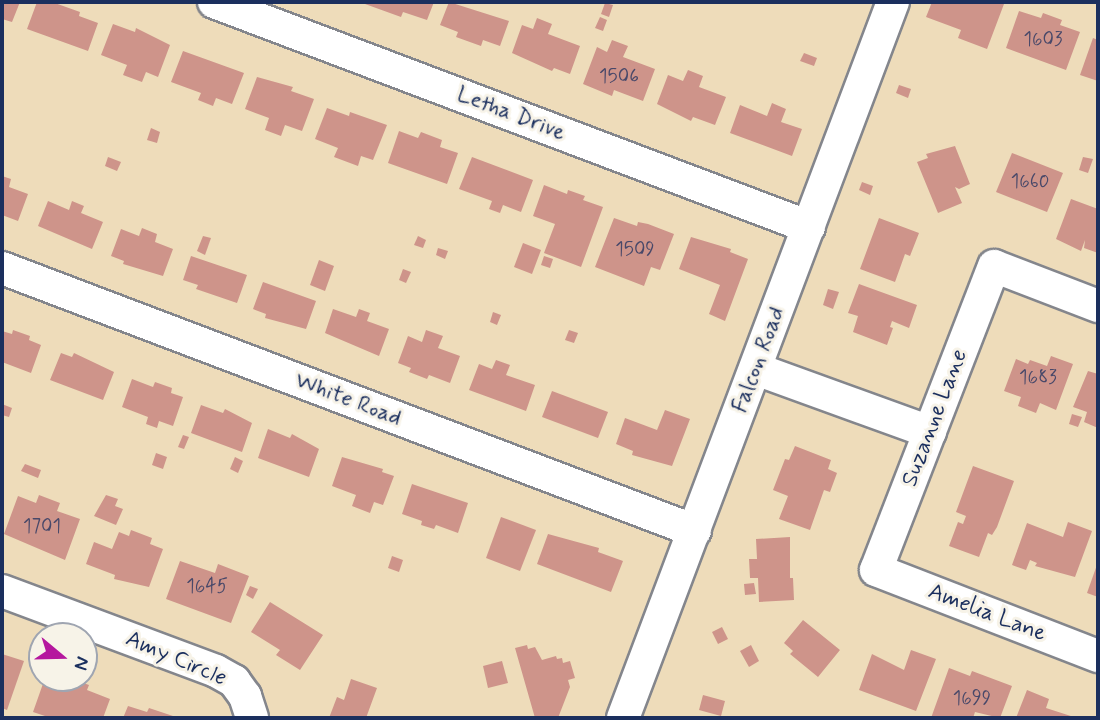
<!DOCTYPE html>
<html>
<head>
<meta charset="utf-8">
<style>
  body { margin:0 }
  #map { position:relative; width:1100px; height:720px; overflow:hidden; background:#eedcba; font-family:Mynerve,sans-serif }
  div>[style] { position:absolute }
  .building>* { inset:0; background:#ce948a }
  .roads { filter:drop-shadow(2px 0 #84868c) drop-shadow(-2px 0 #84868c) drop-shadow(0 2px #84868c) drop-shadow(0 -2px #84868c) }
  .minor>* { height:32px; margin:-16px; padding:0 16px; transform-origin:16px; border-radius:16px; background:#fff }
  span { translate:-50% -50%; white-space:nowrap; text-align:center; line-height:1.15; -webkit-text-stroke:6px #f7f3e8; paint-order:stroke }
  .number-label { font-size:19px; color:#484869 }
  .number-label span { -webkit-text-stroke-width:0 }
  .street-label { font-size:23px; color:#1b2f5e }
  .frame { position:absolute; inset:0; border:4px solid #1b2f5e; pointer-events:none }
  .north { position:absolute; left:28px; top:622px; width:70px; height:70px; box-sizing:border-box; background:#f7f3e8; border:2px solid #9fa5b1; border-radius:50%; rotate:109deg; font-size:19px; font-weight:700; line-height:28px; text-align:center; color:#1b2f5e }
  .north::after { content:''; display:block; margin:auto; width:24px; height:32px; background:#b5179e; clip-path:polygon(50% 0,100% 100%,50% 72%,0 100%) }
</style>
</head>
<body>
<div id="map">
  <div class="building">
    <i style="clip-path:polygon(2px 2px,20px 2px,12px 22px,2px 19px)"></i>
    <i style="clip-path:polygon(37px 2px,52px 2px,80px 12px,79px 16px,98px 23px,88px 51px,27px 29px)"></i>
    <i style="clip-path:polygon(366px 2px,434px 2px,427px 20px,403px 12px,401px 17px,365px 4px)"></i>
    <i style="clip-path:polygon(449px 2px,509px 21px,500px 46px,483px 40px,481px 46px,456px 37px,458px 32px,440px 25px)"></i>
    <i style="clip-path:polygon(932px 2px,1004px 4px,987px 49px,958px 38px,961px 30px,926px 17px)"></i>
    <i style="clip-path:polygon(605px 3px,613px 5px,609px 17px,601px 14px)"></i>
    <i style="clip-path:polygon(1019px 11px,1041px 18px,1043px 13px,1062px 20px,1060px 25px,1080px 32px,1066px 70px,1006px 48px)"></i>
    <i style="clip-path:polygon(600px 17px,607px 20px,603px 31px,595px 28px)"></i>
    <i style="clip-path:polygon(537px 18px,552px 24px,548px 34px,580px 46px,570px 74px,554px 68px,552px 71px,512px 53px,522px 25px,533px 29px)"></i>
    <i style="clip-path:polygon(113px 24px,135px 32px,136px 28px,170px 45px,158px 77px,146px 72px,142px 82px,123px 75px,127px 65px,101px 55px)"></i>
    <i style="clip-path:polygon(1093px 38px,1098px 40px,1098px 81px,1080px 75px)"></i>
    <i style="clip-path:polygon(612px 40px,628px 46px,623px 57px,655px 69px,643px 101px,614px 90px,612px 96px,583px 84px,597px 47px,607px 52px)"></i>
    <i style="clip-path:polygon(183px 51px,244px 73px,232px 104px,216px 98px,213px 106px,198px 100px,201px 93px,171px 82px)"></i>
    <i style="clip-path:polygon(804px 53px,817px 58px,814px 66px,800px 61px)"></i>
    <i style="clip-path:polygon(688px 70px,703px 76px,699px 87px,726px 97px,715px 125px,693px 117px,691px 121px,657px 104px,668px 75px,683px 81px)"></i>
    <i style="clip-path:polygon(257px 77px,293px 87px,291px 91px,314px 99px,302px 131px,285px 125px,281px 136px,265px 130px,269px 118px,245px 109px)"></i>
    <i style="clip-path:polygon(899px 85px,911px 89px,908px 98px,896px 93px)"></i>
    <i style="clip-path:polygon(772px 103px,786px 109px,781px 122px,802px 129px,792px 156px,730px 133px,740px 105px,767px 116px)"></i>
    <i style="clip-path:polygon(327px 108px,349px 116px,350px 112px,387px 125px,373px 160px,361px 156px,358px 166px,334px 157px,338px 148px,315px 139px)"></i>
    <i style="clip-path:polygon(151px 128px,160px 132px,157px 143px,147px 140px)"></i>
    <i style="clip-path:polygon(399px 131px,418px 138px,421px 132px,442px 140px,440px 147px,458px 153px,447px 184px,388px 163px)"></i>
    <i style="clip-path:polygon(955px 146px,970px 184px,959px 189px,955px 187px,962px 203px,938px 213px,917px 162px,928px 158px,926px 154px)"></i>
    <i style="clip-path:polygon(1012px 153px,1063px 173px,1047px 212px,996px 192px)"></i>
    <i style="clip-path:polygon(108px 157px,121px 162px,117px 171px,105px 166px)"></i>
    <i style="clip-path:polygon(472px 157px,533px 180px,521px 212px,503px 205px,500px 213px,489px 209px,492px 201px,459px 189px)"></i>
    <i style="clip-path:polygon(1083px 157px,1093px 159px,1088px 173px,1079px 170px)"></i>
    <i style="clip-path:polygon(2px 176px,11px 179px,9px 187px,28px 194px,18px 221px,2px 215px)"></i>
    <i style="clip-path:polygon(862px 182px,873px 186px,870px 195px,859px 190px)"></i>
    <i style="clip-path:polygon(544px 185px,567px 194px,568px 190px,585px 196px,583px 200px,603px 207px,581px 267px,544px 253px,555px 224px,533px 216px)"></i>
    <i style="clip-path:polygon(1071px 199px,1098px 209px,1098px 253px,1084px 248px,1085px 240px,1081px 251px,1056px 239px)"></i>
    <i style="clip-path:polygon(48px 201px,69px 210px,72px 201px,84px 206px,81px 213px,103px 222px,92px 249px,38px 226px)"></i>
    <i style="clip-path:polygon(614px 218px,637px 226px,638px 222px,648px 224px,674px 234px,660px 270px,651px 267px,644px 286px,595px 267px)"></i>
    <i style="clip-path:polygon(879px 218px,919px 233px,910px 256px,905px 254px,895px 282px,860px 269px)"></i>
    <i style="clip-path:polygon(142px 228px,157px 234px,155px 242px,173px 249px,163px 276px,123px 264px,124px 261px,111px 256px,121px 229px,139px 236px)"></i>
    <i style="clip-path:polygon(203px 236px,211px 238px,205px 255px,197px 251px)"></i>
    <i style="clip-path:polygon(418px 236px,426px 240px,423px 248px,414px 245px)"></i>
    <i style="clip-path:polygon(691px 237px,731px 249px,730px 252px,748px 259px,725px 321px,709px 314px,720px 285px,679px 269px)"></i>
    <i style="clip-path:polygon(523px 243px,541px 250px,532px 274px,514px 267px)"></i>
    <i style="clip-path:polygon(438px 248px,448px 251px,445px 259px,436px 255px)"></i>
    <i style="clip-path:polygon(191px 256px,247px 275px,237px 303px,196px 289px,198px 285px,183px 280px)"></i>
    <i style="clip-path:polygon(544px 256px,553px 259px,550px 268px,541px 265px)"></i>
    <i style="clip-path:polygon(319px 260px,334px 266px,325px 291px,310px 285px)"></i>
    <i style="clip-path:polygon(403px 269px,411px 272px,406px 283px,399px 280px)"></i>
    <i style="clip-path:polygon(263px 282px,316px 301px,306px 329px,265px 318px,266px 314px,253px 309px)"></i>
    <i style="clip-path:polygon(859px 284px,917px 305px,909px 328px,892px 321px,890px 327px,893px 328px,887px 345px,853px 332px,858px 316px,848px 313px)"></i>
    <i style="clip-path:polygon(828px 289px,839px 292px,833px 309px,823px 305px)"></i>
    <i style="clip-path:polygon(333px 309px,356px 317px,359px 309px,370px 313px,367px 321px,389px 329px,379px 356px,325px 333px)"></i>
    <i style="clip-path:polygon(493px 312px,501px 315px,497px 325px,490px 322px)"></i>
    <i style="clip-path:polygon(13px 330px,30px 336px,29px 340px,41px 345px,31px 373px,2px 362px,2px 331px,12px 334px)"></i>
    <i style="clip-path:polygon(426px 330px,443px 336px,438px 348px,460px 356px,450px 383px,429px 375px,427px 379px,409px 372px,411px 368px,398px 363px,408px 336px,422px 342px)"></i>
    <i style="clip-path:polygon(569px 330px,578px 333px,574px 343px,565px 340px)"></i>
    <i style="clip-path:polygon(61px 353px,72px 357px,74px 353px,114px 372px,103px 400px,50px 380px)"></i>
    <i style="clip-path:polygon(1051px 356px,1073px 364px,1056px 410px,1040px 403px,1036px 413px,1018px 406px,1021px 397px,1004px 391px,1016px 359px,1028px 364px,1030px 360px,1047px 366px)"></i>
    <i style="clip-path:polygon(496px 360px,510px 365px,506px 375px,535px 385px,526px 411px,469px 390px,479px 364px,492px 369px)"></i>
    <i style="clip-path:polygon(1088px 371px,1098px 374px,1098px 428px,1084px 422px,1087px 412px,1073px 407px)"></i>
    <i style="clip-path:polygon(132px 379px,153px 387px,155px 382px,172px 388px,171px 393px,183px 397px,173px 426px,159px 421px,157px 428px,146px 424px,148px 417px,122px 407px)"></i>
    <i style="clip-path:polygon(552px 391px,608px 412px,598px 438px,542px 417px)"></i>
    <i style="clip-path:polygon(2px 404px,12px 408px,9px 417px,2px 415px)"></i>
    <i style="clip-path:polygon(201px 405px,223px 413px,225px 409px,252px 423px,242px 452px,191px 433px)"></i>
    <i style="clip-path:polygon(665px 410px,690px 419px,672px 466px,632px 455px,633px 451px,616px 444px,625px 418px,657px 430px)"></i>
    <i style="clip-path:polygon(1072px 414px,1082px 417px,1078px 427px,1069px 424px)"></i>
    <i style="clip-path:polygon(268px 429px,290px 438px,292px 434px,319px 449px,309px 477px,258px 458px)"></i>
    <i style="clip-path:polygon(183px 435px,189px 437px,184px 449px,178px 447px)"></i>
    <i style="clip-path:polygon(795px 446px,831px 460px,828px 469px,837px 473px,830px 492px,824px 490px,810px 530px,779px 519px,788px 496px,773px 490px,785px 459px,789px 460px)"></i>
    <i style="clip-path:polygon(156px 453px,167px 457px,163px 469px,152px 465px)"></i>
    <i style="clip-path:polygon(235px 457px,243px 461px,238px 473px,230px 469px)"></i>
    <i style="clip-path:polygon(342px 457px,383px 469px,382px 472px,394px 476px,383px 505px,374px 502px,370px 513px,352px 506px,356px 495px,332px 486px)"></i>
    <i style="clip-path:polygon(25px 464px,41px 470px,38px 478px,21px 471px)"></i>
    <i style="clip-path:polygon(973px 466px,1014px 481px,997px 527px,992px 535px,988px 533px,979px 557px,949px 546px,958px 522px,963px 524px,966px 516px,956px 512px)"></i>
    <i style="clip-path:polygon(412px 484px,468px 503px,458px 533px,436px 525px,434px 529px,421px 525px,422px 521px,402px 514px)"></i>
    <i style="clip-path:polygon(39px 495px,60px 503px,57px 511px,80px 519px,65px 560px,4px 534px,18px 496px,36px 503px)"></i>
    <i style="clip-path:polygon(106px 495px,118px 499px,115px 506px,123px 509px,116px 525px,94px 516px)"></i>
    <i style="clip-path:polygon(501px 517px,536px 530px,520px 571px,486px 558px)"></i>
    <i style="clip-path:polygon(1068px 522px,1092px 531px,1075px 577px,1035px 566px,1037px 563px,1030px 560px,1026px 570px,1012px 565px,1027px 523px,1063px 537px)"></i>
    <i style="clip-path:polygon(131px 530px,152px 538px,150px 544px,163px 549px,149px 587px,114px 579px,115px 575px,86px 564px,94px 542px,112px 549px,119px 532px,129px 536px)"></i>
    <i style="clip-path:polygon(548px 534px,599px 548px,598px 552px,623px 561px,611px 592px,537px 564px)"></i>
    <i style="clip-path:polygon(790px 537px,790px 578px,793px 578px,794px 600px,759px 602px,758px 578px,750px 578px,749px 559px,757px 559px,756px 539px)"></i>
    <i style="clip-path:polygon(392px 556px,403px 560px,399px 572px,388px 568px)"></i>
    <i style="clip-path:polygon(180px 561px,215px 573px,218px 564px,249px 576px,231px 623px,166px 599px)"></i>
    <i style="clip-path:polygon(1098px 562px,1098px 597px,1087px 593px)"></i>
    <i style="clip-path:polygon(754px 583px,756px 594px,745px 595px,744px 584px)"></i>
    <i style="clip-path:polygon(250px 586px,258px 589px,253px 599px,246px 595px)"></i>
    <i style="clip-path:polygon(270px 602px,323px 635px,300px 670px,276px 655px,280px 650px,251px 632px)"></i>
    <i style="clip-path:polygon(803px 620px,840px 650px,818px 677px,790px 654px,793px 651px,784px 643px)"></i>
    <i style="clip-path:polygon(722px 627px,728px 639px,718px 644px,712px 632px)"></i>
    <i style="clip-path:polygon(527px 645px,528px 649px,535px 647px,542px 660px,556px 656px,557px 659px,562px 658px,563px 663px,570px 661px,575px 678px,568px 680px,570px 687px,558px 718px,535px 718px,515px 648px)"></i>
    <i style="clip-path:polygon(751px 645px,759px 661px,749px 667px,740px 651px)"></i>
    <i style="clip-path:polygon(911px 650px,936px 659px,916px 711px,859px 690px,872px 654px,904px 670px)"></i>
    <i style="clip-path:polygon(2px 654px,24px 661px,7px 710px,2px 708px)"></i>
    <i style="clip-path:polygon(502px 661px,508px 683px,488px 688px,483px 666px)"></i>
    <i style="clip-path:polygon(949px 668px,970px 676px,972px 671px,1012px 686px,1000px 718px,975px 712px,973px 718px,931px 718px)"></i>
    <i style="clip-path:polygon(45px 678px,67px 683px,69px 678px,89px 685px,87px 690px,110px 699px,103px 718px,51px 718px,33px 712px)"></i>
    <i style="clip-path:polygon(351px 679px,377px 688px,366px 718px,329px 718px,337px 697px,344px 700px)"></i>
    <i style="clip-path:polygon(1027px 690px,1049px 699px,1046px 708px,1077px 718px,1016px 718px)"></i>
    <i style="clip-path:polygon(703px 695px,725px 701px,721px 716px,699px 710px)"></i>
    <i style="clip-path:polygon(128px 706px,147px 712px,149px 708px,179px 718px,123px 718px)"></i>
  </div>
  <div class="roads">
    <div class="minor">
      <i style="left:214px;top:2px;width:636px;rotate:20.71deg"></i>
      <i style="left:2px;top:268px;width:741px;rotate:20.78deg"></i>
      <i style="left:1098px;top:306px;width:111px;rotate:-159deg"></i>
      <i style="left:994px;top:266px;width:326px;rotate:111.2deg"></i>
      <i style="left:876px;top:570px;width:238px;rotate:21.2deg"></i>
      <i style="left:756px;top:369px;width:185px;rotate:19.9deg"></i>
      <i style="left:2px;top:591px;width:228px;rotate:20.5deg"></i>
      <i style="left:216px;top:671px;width:21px;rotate:29deg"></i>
      <i style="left:234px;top:681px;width:19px;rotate:54deg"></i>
      <i style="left:245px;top:696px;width:23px;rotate:72deg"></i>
      <i style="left:623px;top:718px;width:765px;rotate:-69.34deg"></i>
    </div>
  </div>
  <div class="number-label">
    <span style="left:1043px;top:40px">1603</span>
    <span style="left:619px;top:77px">1506</span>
    <span style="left:1030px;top:182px">1660</span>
    <span style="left:635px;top:250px">1509</span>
    <span style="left:1038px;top:378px">1683</span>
    <span style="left:42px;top:527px">1701</span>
    <span style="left:207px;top:587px">1645</span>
    <span style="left:972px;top:699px">1699</span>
  </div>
  <div class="street-label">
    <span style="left:511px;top:114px;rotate:21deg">Letha Drive</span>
    <span style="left:759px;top:360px;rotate:-69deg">Falcon Road</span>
    <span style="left:348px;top:400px;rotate:21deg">White Road</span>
    <span style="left:935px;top:418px;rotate:-69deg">Suzanne Lane</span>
    <span style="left:987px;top:613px;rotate:21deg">Amelia Lane</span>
    <span style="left:176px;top:659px;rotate:23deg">Amy Circle</span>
  </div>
  <div class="frame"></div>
  <div class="north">N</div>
</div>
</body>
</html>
